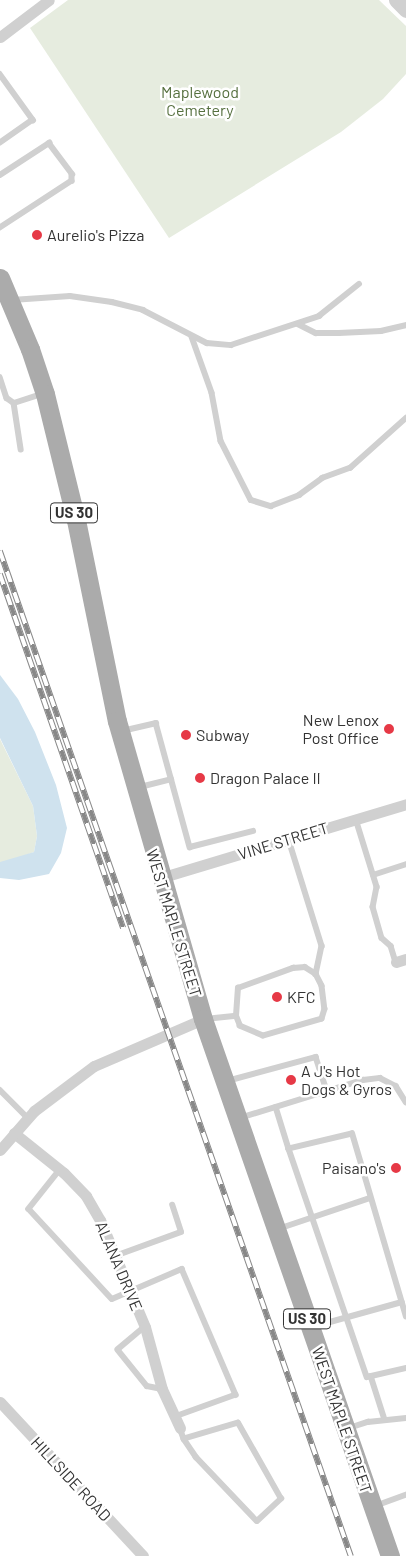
<!DOCTYPE html>
<html>
<head>
<meta charset="utf-8">
<style>
  body { margin:0 }
  #map { position:relative; width:406px; height:1556px; overflow:hidden; background:#fff; font-family:Barlow,sans-serif }
  div>[style] { position:absolute }
  .green>* { inset:0; background:#e6ecdf }
  .water>* { inset:0; background:#cfe2ee }
  .service>* { height:5.5px; margin:-2.75px; padding:0 2.75px; transform-origin:2.75px; border-radius:2.75px; background:#d0d0d0 }
  .minor>* { height:11px; margin:-5.5px; padding:0 5.5px; transform-origin:5.5px; border-radius:5.5px; background:#d0d0d0 }
  .tertiary>* { height:15px; margin:-7.5px; padding:0 7.5px; transform-origin:7.5px; border-radius:7.5px; background:#d0d0d0 }
  .primary>* { height:19px; margin:-9.5px; padding:0 9.5px; transform-origin:9.5px; border-radius:9.5px; background:#ababab }
  .rail>* { height:5.5px; margin-top:-2.75px; transform-origin:0; background:repeating-linear-gradient(90deg,#fff 0 11px,#888 0 22px); box-sizing:border-box; border-block:1px solid #888 }
  .dots>* { width:14px; height:14px; translate:-50% -50%; box-sizing:border-box; border:2px solid #fff; border-radius:50% }
  span { translate:-50% -50%; white-space:nowrap; text-align:center; line-height:1.15; -webkit-text-stroke:5px #fff; paint-order:stroke }
  .shield-label span { padding:1px 4px; background:#fff; border:1px solid; border-radius:4px; -webkit-text-stroke-width:0 }
  .shield-label { font-size:15px; color:#333; font-weight:700 }
  .park-label { font-size:16px; color:#56703f }
  .poi-label { font-size:16px; color:#333 }
  .left { translate:0 -50%; text-align:left }
  .right { translate:-100% -50%; text-align:right }
  .street-label { font-size:16px; color:#333 }
</style>
</head>
<body>
<div id="map">
  <div class="green">
    <i style="clip-path:polygon(68px 0,379px 0,406px 26px,406px 74px,383px 99px,341px 132px,169px 238px,30px 28px)"></i>
    <i style="clip-path:polygon(0 739px,33px 806px,37px 836px,34px 852px,4px 863px,0 862px)"></i>
  </div>
  <div class="water">
    <i style="clip-path:polygon(0 675px,18px 699px,35px 732px,56px 785px,67px 828px,61px 853px,49px 874px,19px 880px,0 878px,0 862px,34px 852px,37px 836px,33px 806px,0 738px)"></i>
  </div>
  <div class="service">
    <i style="left:0;top:74px;width:57px;rotate:54.3deg"></i>
    <i style="left:33px;top:120px;width:40px;rotate:145.1deg"></i>
    <i style="left:0;top:175px;width:59px;rotate:-33.1deg"></i>
    <i style="left:49px;top:143px;width:39px;rotate:53deg"></i>
    <i style="left:72px;top:174px;width:7px;rotate:90deg"></i>
    <i style="left:72px;top:181px;width:86px;rotate:146.9deg"></i>
    <i style="left:12px;top:300px;width:58px;rotate:-3.9deg"></i>
    <i style="left:70px;top:296px;width:42px;rotate:8.1deg"></i>
    <i style="left:112px;top:302px;width:32px;rotate:14deg"></i>
    <i style="left:143px;top:310px;width:72px;rotate:27.3deg"></i>
    <i style="left:207px;top:343px;width:24px;rotate:5deg"></i>
    <i style="left:231px;top:345px;width:93px;rotate:-18.2deg"></i>
    <i style="left:319px;top:316px;width:51px;rotate:-38.7deg"></i>
    <i style="left:298px;top:324px;width:20px;rotate:27deg"></i>
    <i style="left:316px;top:333px;width:23px"></i>
    <i style="left:339px;top:333px;width:42px;rotate:-2.7deg"></i>
    <i style="left:381px;top:331px;width:26px;rotate:-13deg"></i>
    <i style="left:192px;top:337px;width:59px;rotate:70.3deg"></i>
    <i style="left:212px;top:393px;width:49px;rotate:79.4deg"></i>
    <i style="left:221px;top:441px;width:66px;rotate:63deg"></i>
    <i style="left:251px;top:500px;width:21px;rotate:17deg"></i>
    <i style="left:271px;top:506px;width:30px;rotate:-21deg"></i>
    <i style="left:299px;top:495px;width:29px;rotate:-36deg"></i>
    <i style="left:322px;top:478px;width:30px;rotate:-20deg"></i>
    <i style="left:350px;top:468px;width:75px;rotate:-41.8deg"></i>
    <i style="left:0;top:377px;width:22px;rotate:72deg"></i>
    <i style="left:7px;top:398px;width:9px;rotate:36deg"></i>
    <i style="left:14px;top:403px;width:29px;rotate:-18deg"></i>
    <i style="left:14px;top:403px;width:47px;rotate:81.3deg"></i>
    <i style="left:122px;top:731px;width:35px;rotate:-13deg"></i>
    <i style="left:156px;top:723px;width:129px;rotate:74.7deg"></i>
    <i style="left:190px;top:847px;width:65px;rotate:-14.3deg"></i>
    <i style="left:140px;top:787px;width:32px;rotate:-14deg"></i>
    <i style="left:356px;top:819px;width:71px;rotate:72.8deg"></i>
    <i style="left:377px;top:887px;width:20px;rotate:101deg"></i>
    <i style="left:373px;top:907px;width:32px;rotate:74deg"></i>
    <i style="left:382px;top:938px;width:12px;rotate:42deg"></i>
    <i style="left:391px;top:946px;width:17px;rotate:73deg"></i>
    <i style="left:289px;top:840px;width:111px;rotate:72.7deg"></i>
    <i style="left:322px;top:946px;width:29px;rotate:102deg"></i>
    <i style="left:373px;top:875px;width:35px;rotate:-18deg"></i>
    <i style="left:305px;top:967px;width:13px;rotate:32deg"></i>
    <i style="left:316px;top:974px;width:13px;rotate:63deg"></i>
    <i style="left:322px;top:986px;width:23px;rotate:83deg"></i>
    <i style="left:325px;top:1009px;width:10px;rotate:107deg"></i>
    <i style="left:322px;top:1019px;width:61px;rotate:163.9deg"></i>
    <i style="left:263px;top:1036px;width:25px;rotate:-157deg"></i>
    <i style="left:240px;top:1026px;width:11px;rotate:-112deg"></i>
    <i style="left:236px;top:1016px;width:28px;rotate:-86deg"></i>
    <i style="left:238px;top:988px;width:59px;rotate:-20deg"></i>
    <i style="left:293px;top:968px;width:12px;rotate:-5deg"></i>
    <i style="left:205px;top:1019px;width:31px;rotate:-6deg"></i>
    <i style="left:227px;top:1081px;width:92px;rotate:-15.1deg"></i>
    <i style="left:316px;top:1057px;width:36px;rotate:72deg"></i>
    <i style="left:0;top:1090px;width:40px;rotate:45deg"></i>
    <i style="left:276px;top:1107px;width:44px;rotate:72.8deg"></i>
    <i style="left:240px;top:1118px;width:129px;rotate:-17.2deg"></i>
    <i style="left:363px;top:1080px;width:17px;rotate:-7deg"></i>
    <i style="left:380px;top:1078px;width:18px;rotate:27deg"></i>
    <i style="left:396px;top:1086px;width:19px;rotate:58deg"></i>
    <i style="left:60px;top:1170px;width:50px;rotate:128.5deg"></i>
    <i style="left:29px;top:1209px;width:122px;rotate:47.3deg"></i>
    <i style="left:112px;top:1299px;width:76px;rotate:-23.2deg"></i>
    <i style="left:182px;top:1269px;width:137px;rotate:66.8deg"></i>
    <i style="left:236px;top:1395px;width:65px;rotate:160.2deg"></i>
    <i style="left:278px;top:1229px;width:97px;rotate:-18.6deg"></i>
    <i style="left:115px;top:1256px;width:70px;rotate:-20deg"></i>
    <i style="left:181px;top:1232px;width:28px;rotate:-108deg"></i>
    <i style="left:406px;top:1317px;width:191px;rotate:-106.4deg"></i>
    <i style="left:352px;top:1134px;width:65px;rotate:166.6deg"></i>
    <i style="left:289px;top:1149px;width:241px;rotate:71.1deg"></i>
    <i style="left:367px;top:1377px;width:40px;rotate:-13deg"></i>
    <i style="left:145px;top:1327px;width:35px;rotate:140deg"></i>
    <i style="left:118px;top:1350px;width:46px;rotate:51.1deg"></i>
    <i style="left:147px;top:1386px;width:15px;rotate:11deg"></i>
    <i style="left:312px;top:1327px;width:93px;rotate:-15.5deg"></i>
    <i style="left:371px;top:1376px;width:46px;rotate:72.3deg"></i>
    <i style="left:180px;top:1428px;width:12px;rotate:70deg"></i>
    <i style="left:184px;top:1439px;width:22px;rotate:56deg"></i>
    <i style="left:196px;top:1457px;width:88px;rotate:46.4deg"></i>
    <i style="left:257px;top:1521px;width:33px;rotate:-43deg"></i>
    <i style="left:281px;top:1499px;width:87px;rotate:-119.5deg"></i>
    <i style="left:238px;top:1423px;width:56px;rotate:163.5deg"></i>
    <i style="left:349px;top:1428px;width:20px;rotate:-18deg"></i>
    <i style="left:368px;top:1422px;width:38px;rotate:-6deg"></i>
    <i style="left:375px;top:1506px;width:33px;rotate:-20deg"></i>
  </div>
  <div class="minor">
    <i style="left:0;top:37px;width:61px;rotate:-37.1deg"></i>
    <i style="left:160px;top:878px;width:257px;rotate:-16.7deg"></i>
    <i style="left:396px;top:962px;width:10px;rotate:-17deg"></i>
    <i style="left:14px;top:1133px;width:64px;rotate:38.7deg"></i>
    <i style="left:64px;top:1173px;width:32px;rotate:46deg"></i>
    <i style="left:86px;top:1196px;width:28px;rotate:60deg"></i>
    <i style="left:100px;top:1220px;width:116px;rotate:67.2deg"></i>
    <i style="left:145px;top:1327px;width:64px;rotate:74.7deg"></i>
    <i style="left:162px;top:1389px;width:43px;rotate:65.2deg"></i>
    <i style="left:0;top:1150px;width:52px;rotate:-48.9deg"></i>
    <i style="left:34px;top:1111px;width:75px;rotate:-36.9deg"></i>
    <i style="left:94px;top:1066px;width:119px;rotate:-23.3deg"></i>
    <i style="left:0;top:1402px;width:210px;rotate:47.1deg"></i>
  </div>
  <div class="tertiary">
    <i style="left:396px;top:0;width:14px;rotate:45deg"></i>
  </div>
  <div class="primary">
    <i style="left:0;top:278px;width:77px;rotate:67.1deg"></i>
    <i style="left:30px;top:349px;width:47px;rotate:71.6deg"></i>
    <i style="left:45px;top:394px;width:130px;rotate:76.2deg"></i>
    <i style="left:76px;top:520px;width:205px;rotate:78.5deg"></i>
    <i style="left:117px;top:721px;width:310px;rotate:73.9deg"></i>
    <i style="left:203px;top:1019px;width:569px;rotate:70.8deg"></i>
  </div>
  <div class="rail">
    <i style="left:0;top:551px;width:1065px;rotate:70.75deg"></i>
    <i style="left:0;top:574px;width:375px;rotate:70.8deg"></i>
  </div>
  <div class="dots">
    <i style="left:37px;top:235px;background:#e63946"></i>
    <i style="left:389px;top:729px;background:#e63946"></i>
    <i style="left:186px;top:735px;background:#e63946"></i>
    <i style="left:200px;top:778px;background:#e63946"></i>
    <i style="left:277px;top:997px;background:#e63946"></i>
    <i style="left:291px;top:1080px;background:#e63946"></i>
    <i style="left:396px;top:1168px;background:#e63946"></i>
  </div>
  <div class="shield-label">
    <span style="left:74px;top:513px">US 30</span>
    <span style="left:307px;top:1319px">US 30</span>
  </div>
  <div class="park-label">
    <span style="left:200px;top:101px">Maplewood<br>Cemetery</span>
  </div>
  <div class="poi-label">
    <span class="left" style="left:47px;top:235px">Aurelio's Pizza</span>
    <span class="right" style="left:379px;top:729px">New Lenox<br>Post Office</span>
    <span class="left" style="left:196px;top:735px">Subway</span>
    <span class="left" style="left:210px;top:778px">Dragon Palace II</span>
    <span class="left" style="left:287px;top:997px">KFC</span>
    <span class="left" style="left:301px;top:1080px">A J's Hot<br>Dogs &amp; Gyros</span>
    <span class="right" style="left:386px;top:1168px">Paisano's</span>
  </div>
  <div class="street-label">
    <span style="left:283px;top:841px;rotate:-17deg">VINE STREET</span>
    <span style="left:174px;top:923px;rotate:73deg">WEST MAPLE STREET</span>
    <span style="left:119px;top:1266px;rotate:67deg">ALANA DRIVE</span>
    <span style="left:342px;top:1420px;rotate:71deg">WEST MAPLE STREET</span>
    <span style="left:71px;top:1479px;rotate:47deg">HILLSIDE ROAD</span>
  </div>
</div>
</body>
</html>
